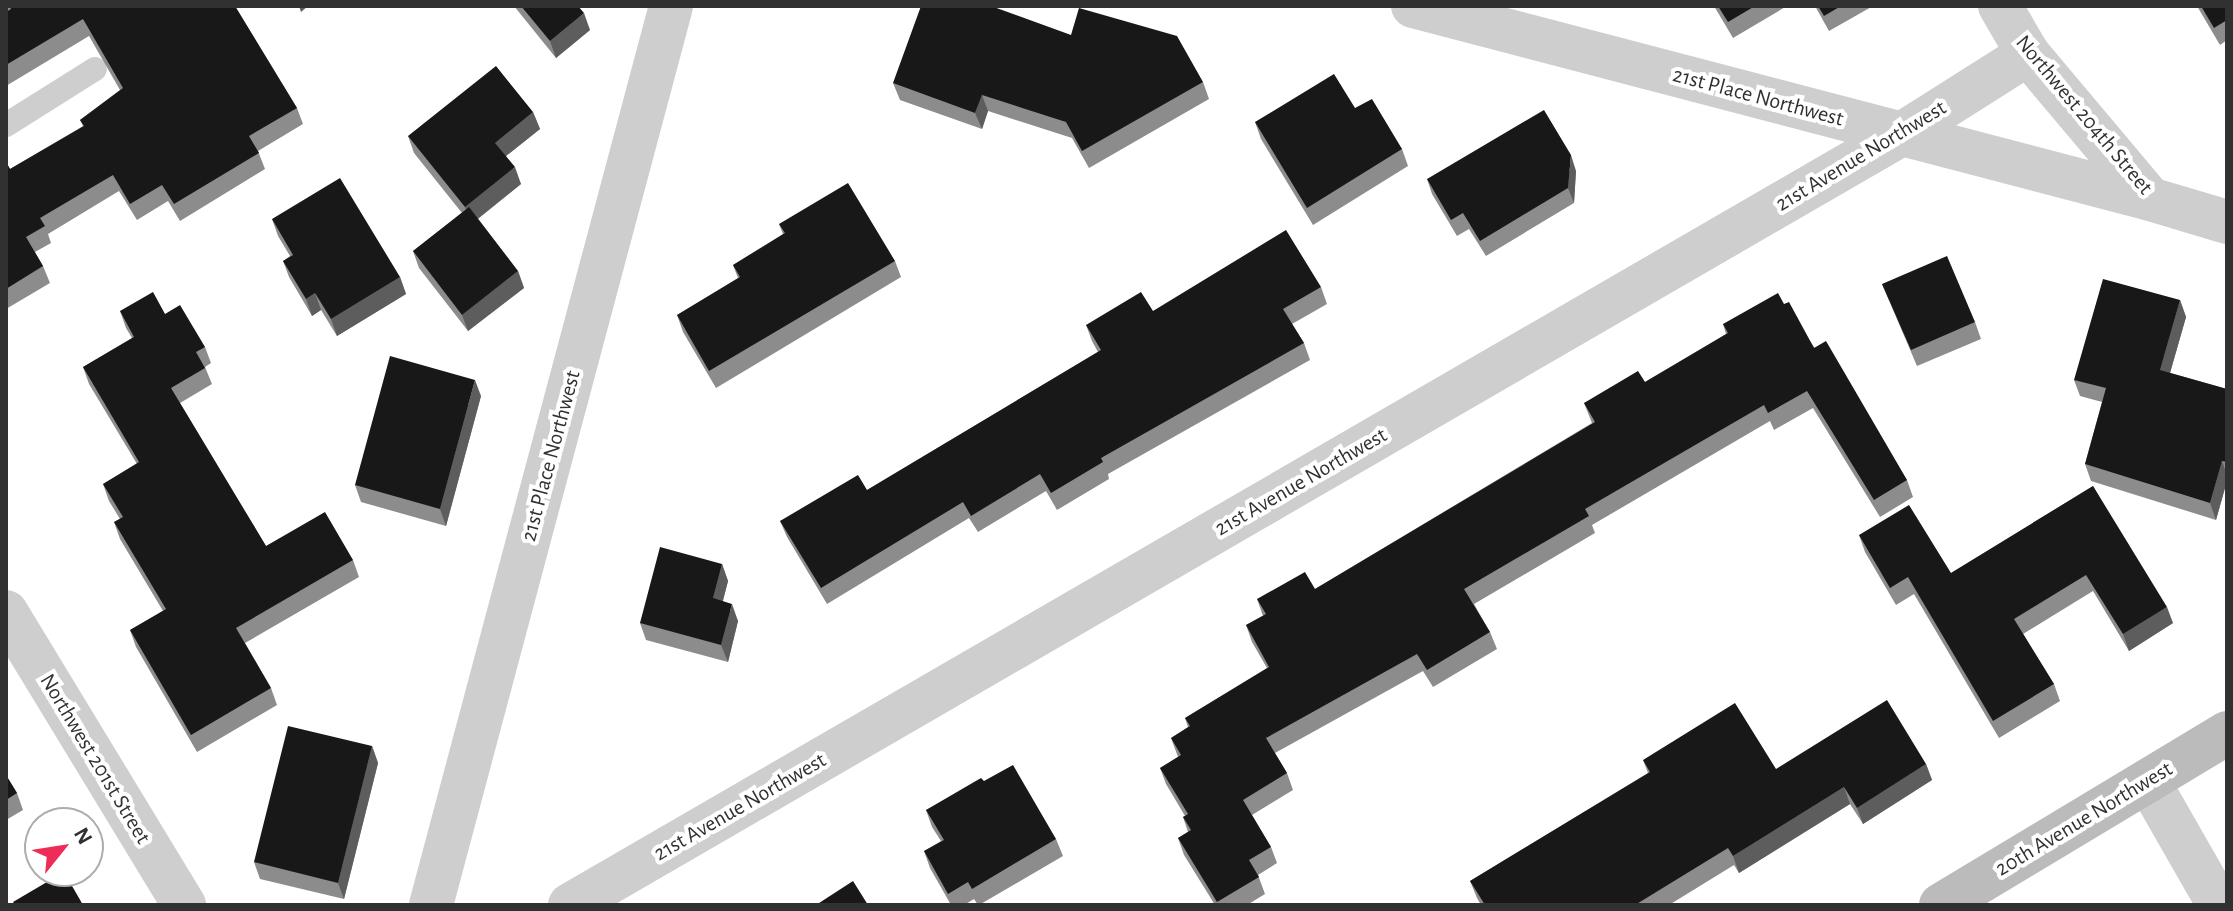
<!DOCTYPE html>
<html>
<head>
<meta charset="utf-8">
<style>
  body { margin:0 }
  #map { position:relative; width:2233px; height:911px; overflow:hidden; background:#fff; font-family:"Alegreya Sans",sans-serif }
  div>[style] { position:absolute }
  .lane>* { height:24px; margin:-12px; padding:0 12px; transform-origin:12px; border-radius:12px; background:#cecece }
  .street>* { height:44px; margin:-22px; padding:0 22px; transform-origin:22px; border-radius:22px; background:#cecece }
  .secondary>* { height:44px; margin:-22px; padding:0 22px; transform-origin:22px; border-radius:22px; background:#bbb }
  .wall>* { inset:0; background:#8c8c8c }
  .shaded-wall>* { inset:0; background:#5d5d5d }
  .building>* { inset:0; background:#181818 }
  span { translate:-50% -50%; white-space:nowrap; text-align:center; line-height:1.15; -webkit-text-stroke:8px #fff; paint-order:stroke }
  .street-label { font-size:22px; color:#313131 }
  .frame { position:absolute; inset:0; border:8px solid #313131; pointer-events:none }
  .north { position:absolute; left:24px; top:807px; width:80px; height:80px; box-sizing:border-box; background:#fff; border:2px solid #adadad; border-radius:50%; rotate:60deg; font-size:22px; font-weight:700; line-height:32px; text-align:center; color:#313131 }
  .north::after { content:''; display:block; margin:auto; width:28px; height:36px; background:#ee2c58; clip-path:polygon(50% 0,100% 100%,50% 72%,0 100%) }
</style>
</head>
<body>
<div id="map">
  <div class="lane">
    <i style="left:6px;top:125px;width:105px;rotate:-32.2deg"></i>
  </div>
  <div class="street">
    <i style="left:1413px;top:6px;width:762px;rotate:14.67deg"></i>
    <i style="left:2000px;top:6px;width:56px;rotate:59.7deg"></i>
    <i style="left:2028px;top:54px;width:189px;rotate:49.9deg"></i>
    <i style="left:2150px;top:199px;width:80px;rotate:16.6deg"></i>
    <i style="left:6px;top:612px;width:343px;rotate:58.7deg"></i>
    <i style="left:2148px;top:781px;width:143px;rotate:60.2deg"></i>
    <i style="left:431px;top:905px;width:930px;rotate:-75.05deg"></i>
    <i style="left:570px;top:905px;width:1537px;rotate:-30.07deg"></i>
    <i style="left:1900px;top:135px;width:151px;rotate:-32.3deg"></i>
  </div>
  <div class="secondary">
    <i style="left:1941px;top:905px;width:334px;rotate:-31deg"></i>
  </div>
  <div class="wall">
    <i style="clip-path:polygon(6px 6px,235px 6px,297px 108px,303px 124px,258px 151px,265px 169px,180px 221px,168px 201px,137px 220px,119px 191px,48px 234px,51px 243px,35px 252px,43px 266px,50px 283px,6px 309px,6px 162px,10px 169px,83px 126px,80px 120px,120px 90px,89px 36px,6px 86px,6px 12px,8px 10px)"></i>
    <i style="clip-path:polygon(514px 6px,578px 6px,590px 30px,556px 58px)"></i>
    <i style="clip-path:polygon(1714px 6px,1787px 6px,1733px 38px)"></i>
    <i style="clip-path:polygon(1815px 6px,1873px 6px,1829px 31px)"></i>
    <i style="clip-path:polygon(2197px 6px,2227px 6px,2227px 40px,2220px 45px)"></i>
    <i style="clip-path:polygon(1203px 82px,1209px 99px,1089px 168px,1072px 138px,988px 111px,982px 129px,900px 100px,893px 83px)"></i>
    <i style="clip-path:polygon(1355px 108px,1402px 149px,1408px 166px,1313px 225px,1261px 139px,1255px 122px)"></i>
    <i style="clip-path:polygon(533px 112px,540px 129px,506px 156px,521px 184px,478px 219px,518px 271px,524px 288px,468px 331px,419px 268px,413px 251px,462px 213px,414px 153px,408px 136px)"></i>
    <i style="clip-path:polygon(1576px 171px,1574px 203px,1486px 256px,1469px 229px,1457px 236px,1432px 194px,1427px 179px)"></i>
    <i style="clip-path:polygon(272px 219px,400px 277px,406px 294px,337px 336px,321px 310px,312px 316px,289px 277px,283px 261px,290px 256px,278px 236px)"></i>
    <i style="clip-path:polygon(779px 224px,895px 261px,901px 277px,716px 388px,683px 332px,677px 315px,738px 278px,733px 265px,783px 234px)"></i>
    <i style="clip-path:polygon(1882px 284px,1975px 322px,1981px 339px,1917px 366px)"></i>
    <i style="clip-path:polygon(1321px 287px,1327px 304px,1292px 324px,1304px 343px,1310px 360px,1108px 474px,1109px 479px,1057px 510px,1046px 491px,978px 532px,969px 518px,827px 604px,787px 537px,780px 521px,867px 490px,1098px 352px,1092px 341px,1086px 325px,1153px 311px)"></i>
    <i style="clip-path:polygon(2180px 300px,2186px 317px,2170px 373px,2227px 389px,2227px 481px,2216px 520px,2091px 481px,2085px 464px,2102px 402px,2080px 396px,2074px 380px)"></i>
    <i style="clip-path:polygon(1784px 304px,1907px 480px,1913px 497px,1880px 517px,1813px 408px,1774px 430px,1770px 421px,1592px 525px,1595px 533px,1474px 604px,1490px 632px,1497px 649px,1433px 687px,1423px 671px,1275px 753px,1287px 773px,1293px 790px,1252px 815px,1271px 847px,1277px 863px,1258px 875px,1265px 894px,1247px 905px,1215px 905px,1184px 855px,1178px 838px,1188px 832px,1183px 817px,1185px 816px,1166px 784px,1160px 768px,1178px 757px,1171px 738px,1188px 727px,1185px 718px,1267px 668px,1252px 642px,1246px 625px,1263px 616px,1257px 599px,1315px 589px,1592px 423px,1584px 403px,1645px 382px,1726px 334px,1723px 324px)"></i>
    <i style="clip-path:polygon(120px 311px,165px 314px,205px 347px,211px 363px,205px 367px,212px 384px,180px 403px,266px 546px,353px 560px,359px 577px,245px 643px,271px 688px,277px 705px,197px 752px,136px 647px,130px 630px,163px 611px,120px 539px,114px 522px,120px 519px,109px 501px,103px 484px,137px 464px,89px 384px,83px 367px,132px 338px,126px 328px)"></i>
    <i style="clip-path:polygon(481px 396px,446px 526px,361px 502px,355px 485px)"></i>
    <i style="clip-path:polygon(2093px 486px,2173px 623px,2129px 651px,2093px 591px,2023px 634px,2054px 684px,2060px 701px,1999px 738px,1914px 594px,1896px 605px,1865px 552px,1859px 535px,1951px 573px)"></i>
    <i style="clip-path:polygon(722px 564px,728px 581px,723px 601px,738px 621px,728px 662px,646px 640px,640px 623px)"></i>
    <i style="clip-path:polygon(372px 746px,378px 763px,344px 899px,260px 879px,254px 862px)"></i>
    <i style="clip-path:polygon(1643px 760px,1776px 769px,1926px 764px,1932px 780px,1863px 824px,1850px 804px,1739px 873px,1734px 865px,1669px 905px,1481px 905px,1477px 898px,1470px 881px,1648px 773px)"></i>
    <i style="clip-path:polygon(6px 775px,17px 793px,23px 810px,6px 820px)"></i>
    <i style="clip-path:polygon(984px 781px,1056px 839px,1063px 856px,979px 905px,978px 905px,974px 899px,964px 905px,951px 905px,930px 868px,924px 851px,941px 841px,932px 827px,926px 810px)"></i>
  </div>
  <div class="shaded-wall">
    <i style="clip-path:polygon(299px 6px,308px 6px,301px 12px)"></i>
    <i style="clip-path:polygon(584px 13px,590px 30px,556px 58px,550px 41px)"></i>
    <i style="clip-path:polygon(982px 95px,988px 111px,982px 129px,975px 113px)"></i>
    <i style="clip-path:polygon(533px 112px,540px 129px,501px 160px,495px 143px)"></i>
    <i style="clip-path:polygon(1571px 155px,1576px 171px,1574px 203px,1568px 188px)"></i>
    <i style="clip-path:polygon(515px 167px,521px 184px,471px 224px,465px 207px)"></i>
    <i style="clip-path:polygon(518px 271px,524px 288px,468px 331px,462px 315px)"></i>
    <i style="clip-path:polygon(400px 277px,406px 294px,337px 336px,331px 319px)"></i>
    <i style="clip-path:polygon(315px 293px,321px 310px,312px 316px,306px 299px)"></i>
    <i style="clip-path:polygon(2180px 300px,2186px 317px,2166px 387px,2160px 370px)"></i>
    <i style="clip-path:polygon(475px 380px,481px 396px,446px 526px,440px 509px)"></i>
    <i style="clip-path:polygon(2222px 461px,2227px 475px,2227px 481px,2216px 520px,2210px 503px)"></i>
    <i style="clip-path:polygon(722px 564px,728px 581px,719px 615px,713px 598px)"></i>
    <i style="clip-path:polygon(732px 604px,738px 621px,728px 662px,721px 645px)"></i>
    <i style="clip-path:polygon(2167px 607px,2173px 623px,2129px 651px,2123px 634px)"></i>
    <i style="clip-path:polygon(372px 746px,378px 763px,344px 899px,338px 883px)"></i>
    <i style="clip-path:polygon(1926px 764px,1932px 780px,1863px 824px,1857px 808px)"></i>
    <i style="clip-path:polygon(1844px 787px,1850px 804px,1739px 873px,1733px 856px)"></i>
  </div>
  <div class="building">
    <i style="clip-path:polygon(10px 6px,235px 6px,297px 108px,249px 136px,259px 153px,174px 204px,162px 185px,130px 204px,113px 175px,40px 218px,45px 226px,26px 237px,43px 266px,6px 289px,6px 162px,10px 169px,84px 126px,80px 120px,123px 88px,83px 19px,6px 65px,6px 12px,11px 9px)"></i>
    <i style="clip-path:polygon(521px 6px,578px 6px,584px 13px,550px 41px)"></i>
    <i style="clip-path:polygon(921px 6px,991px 6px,1071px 35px,1079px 8px,1177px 36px,1203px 82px,1082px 151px,1066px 122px,982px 95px,975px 113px,893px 83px)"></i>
    <i style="clip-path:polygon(1718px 6px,1755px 6px,1728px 22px)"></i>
    <i style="clip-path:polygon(1818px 6px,1841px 6px,1824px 16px)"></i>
    <i style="clip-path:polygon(2201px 6px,2227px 6px,2227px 20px,2214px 28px)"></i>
    <i style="clip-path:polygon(496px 66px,533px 112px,495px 143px,515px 167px,465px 207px,408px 136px)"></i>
    <i style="clip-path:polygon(1334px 74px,1355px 108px,1372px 99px,1402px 149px,1307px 208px,1255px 122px)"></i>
    <i style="clip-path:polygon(1544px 110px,1571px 155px,1568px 188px,1480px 241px,1463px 213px,1451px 220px,1427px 179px)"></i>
    <i style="clip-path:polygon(340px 178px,400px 277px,331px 319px,315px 293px,306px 299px,283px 261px,293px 255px,272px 219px)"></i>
    <i style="clip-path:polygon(848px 183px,895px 261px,709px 371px,677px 315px,740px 277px,733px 265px,785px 233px,779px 224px)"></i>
    <i style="clip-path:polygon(469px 207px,518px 271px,462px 315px,413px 251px)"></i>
    <i style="clip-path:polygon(1286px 230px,1321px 287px,1283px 309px,1304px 343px,1101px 458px,1103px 462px,1051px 493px,1040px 474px,971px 516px,963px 502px,821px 588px,780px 521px,858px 475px,867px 490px,1101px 350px,1086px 325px,1141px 292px,1153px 311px)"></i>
    <i style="clip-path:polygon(1947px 256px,1975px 322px,1911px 350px,1882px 284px)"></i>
    <i style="clip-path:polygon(2103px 279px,2180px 300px,2160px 370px,2227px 389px,2227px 462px,2222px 461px,2210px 503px,2085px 464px,2106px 388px,2074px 380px)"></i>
    <i style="clip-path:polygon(153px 292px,165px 314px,180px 305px,205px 347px,196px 352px,205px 368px,171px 388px,266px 546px,325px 512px,353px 560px,236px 628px,271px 688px,191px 735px,130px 630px,166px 609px,114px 522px,123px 517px,103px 484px,139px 462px,83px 367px,134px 337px,120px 311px)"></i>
    <i style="clip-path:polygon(1778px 293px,1784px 304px,1789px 302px,1814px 348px,1826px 341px,1907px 480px,1874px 500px,1807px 391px,1768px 413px,1764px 405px,1585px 509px,1589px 516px,1464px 589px,1490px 632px,1427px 670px,1417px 654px,1266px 738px,1287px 773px,1243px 800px,1271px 847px,1249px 860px,1259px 877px,1217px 902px,1178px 838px,1191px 830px,1183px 817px,1188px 814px,1160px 768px,1181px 755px,1171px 738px,1190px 726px,1185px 718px,1269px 667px,1246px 625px,1266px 614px,1257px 599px,1305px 572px,1315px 589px,1595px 422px,1584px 403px,1638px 371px,1645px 382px,1728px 333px,1723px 324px)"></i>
    <i style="clip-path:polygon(390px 356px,475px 380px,440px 509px,355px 485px)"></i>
    <i style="clip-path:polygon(2093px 486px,2167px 607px,2123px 634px,2086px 575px,2014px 619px,2054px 684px,1993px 721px,1908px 577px,1890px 588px,1859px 535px,1909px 505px,1951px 573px)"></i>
    <i style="clip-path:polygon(660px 547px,722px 564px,713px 598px,732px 604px,721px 645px,640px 623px)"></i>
    <i style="clip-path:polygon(1887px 700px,1926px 764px,1857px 808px,1844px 787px,1733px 856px,1728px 848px,1635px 905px,1485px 905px,1470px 881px,1650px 772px,1643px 760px,1735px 703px,1776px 769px)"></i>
    <i style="clip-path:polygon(288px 726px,372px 746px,338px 883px,254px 862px)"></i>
    <i style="clip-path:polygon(1013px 765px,1056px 839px,972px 889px,968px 882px,948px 894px,924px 851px,944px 840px,926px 810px,981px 778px,984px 781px)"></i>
    <i style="clip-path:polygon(6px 775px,17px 793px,6px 800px)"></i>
    <i style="clip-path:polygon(64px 872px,83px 905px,15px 905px,13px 902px)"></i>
    <i style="clip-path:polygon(853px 881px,868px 905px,816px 905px)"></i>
  </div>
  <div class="street-label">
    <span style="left:1758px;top:97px;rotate:15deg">21st Place Northwest</span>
    <span style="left:2084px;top:115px;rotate:50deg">Northwest 204th Street</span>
    <span style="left:1861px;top:156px;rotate:-31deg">21st Avenue Northwest</span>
    <span style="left:551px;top:456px;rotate:-75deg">21st Place Northwest</span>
    <span style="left:1301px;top:482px;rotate:-30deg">21st Avenue Northwest</span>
    <span style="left:95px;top:759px;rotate:59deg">Northwest 201st Street</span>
    <span style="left:740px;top:807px;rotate:-30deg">21st Avenue Northwest</span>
    <span style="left:2084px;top:819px;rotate:-31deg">20th Avenue Northwest</span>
  </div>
  <div class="frame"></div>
  <div class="north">N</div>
</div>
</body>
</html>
